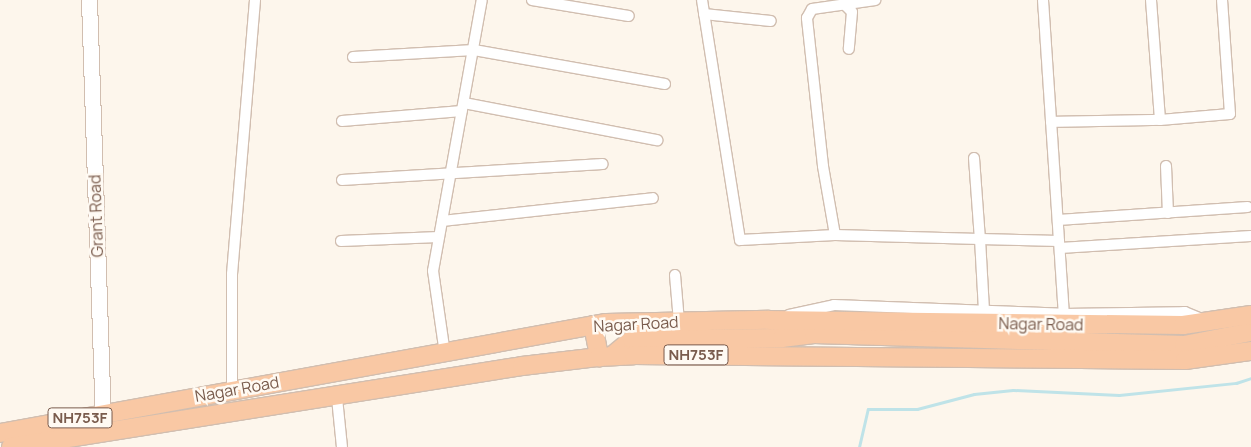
<!DOCTYPE html>
<html>
<head>
<meta charset="utf-8">
<style>
  body { margin:0 }
  #map { position:relative; width:1251px; height:447px; overflow:hidden; background:#fdf6ec; font-family:Manrope,sans-serif }
  div>[style] { position:absolute }
  .stream>* { height:3px; margin:-1.5px; padding:0 1.5px; transform-origin:1.5px; border-radius:1.5px; background:#bfe3e8 }
  .roads { filter:drop-shadow(1px 0 #d1beb0) drop-shadow(-1px 0 #d1beb0) drop-shadow(0 1px #d1beb0) drop-shadow(0 -1px #d1beb0) }
  .minor>* { height:10px; margin:-5px; padding:0 5px; transform-origin:5px; border-radius:5px; background:#fff }
  .secondary>* { height:15px; margin:-7.5px; padding:0 7.5px; transform-origin:7.5px; border-radius:7.5px; background:#fff }
  .trunk>* { height:18px; margin:-9px; padding:0 9px; transform-origin:9px; border-radius:9px; background:#f9c8a4 }
  span { translate:-50% -50%; white-space:nowrap; text-align:center; line-height:1.15; -webkit-text-stroke:5px #fffaf3; paint-order:stroke }
  .shield-label span { padding:1px 4px; background:#fffaf3; border:1px solid; border-radius:4px; -webkit-text-stroke-width:0 }
  .shield-label { font-size:15px; color:#7a5c4d; font-weight:700 }
  .street-label { font-size:16px; color:#7a5c4d }
</style>
</head>
<body>
<div id="map">
  <div class="stream">
    <i style="left:859px;top:447px;width:39px;rotate:-77deg"></i>
    <i style="left:868px;top:409px;width:49px"></i>
    <i style="left:917px;top:409px;width:59px;rotate:-14.7deg"></i>
    <i style="left:974px;top:394px;width:39px;rotate:-6deg"></i>
    <i style="left:1013px;top:390px;width:106px;rotate:2.7deg"></i>
    <i style="left:1119px;top:395px;width:118px;rotate:-5.9deg"></i>
    <i style="left:1236px;top:383px;width:16px;rotate:-18deg"></i>
  </div>
  <div class="roads">
    <div class="minor">
      <i style="left:532px;top:0;width:98px;rotate:9.4deg"></i>
      <i style="left:702px;top:0;width:243px;rotate:81deg"></i>
      <i style="left:740px;top:240px;width:95px;rotate:-3deg"></i>
      <i style="left:835px;top:235px;width:145px;rotate:1.6deg"></i>
      <i style="left:980px;top:239px;width:71px;rotate:86.8deg"></i>
      <i style="left:1043px;top:0;width:315px;rotate:86.2deg"></i>
      <i style="left:1151px;top:0;width:120px;rotate:85.7deg"></i>
      <i style="left:1160px;top:120px;width:70px;rotate:-4.9deg"></i>
      <i style="left:1230px;top:114px;width:114px;rotate:-94deg"></i>
      <i style="left:844px;top:4px;width:11px;rotate:45deg"></i>
      <i style="left:852px;top:12px;width:37px;rotate:95deg"></i>
      <i style="left:704px;top:14px;width:67px;rotate:6deg"></i>
      <i style="left:353px;top:57px;width:121px;rotate:-3.3deg"></i>
      <i style="left:474px;top:50px;width:194px;rotate:10.1deg"></i>
      <i style="left:464px;top:103px;width:197px;rotate:10.9deg"></i>
      <i style="left:342px;top:121px;width:120px;rotate:-4.8deg"></i>
      <i style="left:1051px;top:122px;width:109px;rotate:-1.1deg"></i>
      <i style="left:974px;top:158px;width:81px;rotate:85.8deg"></i>
      <i style="left:980px;top:239px;width:79px;rotate:1.5deg"></i>
      <i style="left:1166px;top:166px;width:47px;rotate:87.6deg"></i>
      <i style="left:342px;top:180px;width:261px;rotate:-3.5deg"></i>
      <i style="left:1058px;top:220px;width:190px;rotate:-3.9deg"></i>
      <i style="left:442px;top:221px;width:212px;rotate:-6.2deg"></i>
      <i style="left:835px;top:235px;width:70px;rotate:-99.9deg"></i>
      <i style="left:823px;top:166px;width:149px;rotate:-96.2deg"></i>
      <i style="left:807px;top:18px;width:10px;rotate:-61deg"></i>
      <i style="left:812px;top:9px;width:64px;rotate:-8.1deg"></i>
      <i style="left:341px;top:241px;width:98px;rotate:-2.3deg"></i>
      <i style="left:1060px;top:248px;width:191px;rotate:-3.6deg"></i>
      <i style="left:675px;top:275px;width:47px;rotate:85.1deg"></i>
      <i style="left:789px;top:315px;width:46px;rotate:-12.5deg"></i>
      <i style="left:834px;top:305px;width:230px;rotate:2.2deg"></i>
      <i style="left:1064px;top:314px;width:121px;rotate:-0.9deg"></i>
      <i style="left:1185px;top:312px;width:21px;rotate:23deg"></i>
      <i style="left:445px;top:354px;width:84px;rotate:-98.2deg"></i>
      <i style="left:433px;top:271px;width:275px;rotate:-79.8deg"></i>
      <i style="left:232px;top:390px;width:116px;rotate:-90deg"></i>
      <i style="left:232px;top:274px;width:275px;rotate:-85.2deg"></i>
      <i style="left:337px;top:398px;width:49px;rotate:84.2deg"></i>
    </div>
    <div class="secondary">
      <i style="left:89px;top:0;width:425px;rotate:88.1deg"></i>
    </div>
    <div class="trunk">
      <i style="left:593px;top:325px;width:33px;rotate:79deg"></i>
      <i style="left:612px;top:356px;width:26px;rotate:-40deg"></i>
      <i style="left:632px;top:339px;width:150px;rotate:-0.4deg"></i>
      <i style="left:782px;top:338px;width:32px;rotate:-7deg"></i>
      <i style="left:814px;top:334px;width:370px;rotate:1.7deg"></i>
      <i style="left:1184px;top:345px;width:68px;rotate:-11deg"></i>
      <i style="left:0;top:433px;width:616px;rotate:-10.29deg"></i>
      <i style="left:606px;top:323px;width:163px;rotate:-1.1deg"></i>
      <i style="left:769px;top:320px;width:414px;rotate:0.7deg"></i>
      <i style="left:1183px;top:325px;width:69px;rotate:-8.4deg"></i>
      <i style="left:11px;top:447px;width:517px;rotate:-9.01deg"></i>
      <i style="left:522px;top:366px;width:78px;rotate:-6.7deg"></i>
      <i style="left:599px;top:357px;width:35px;rotate:-3deg"></i>
      <i style="left:634px;top:355px;width:551px;rotate:0.52deg"></i>
      <i style="left:1185px;top:360px;width:67px;rotate:-7.8deg"></i>
    </div>
  </div>
  <div class="shield-label">
    <span style="left:696px;top:355px">NH753F</span>
    <span style="left:80px;top:418px">NH753F</span>
  </div>
  <div class="street-label">
    <span style="left:96px;top:216px;rotate:-92deg">Grant Road</span>
    <span style="left:636px;top:324px;rotate:-3deg">Nagar Road</span>
    <span style="left:1041px;top:324px;rotate:1deg">Nagar Road</span>
    <span style="left:237px;top:389px;rotate:-10deg">Nagar Road</span>
  </div>
</div>
</body>
</html>
